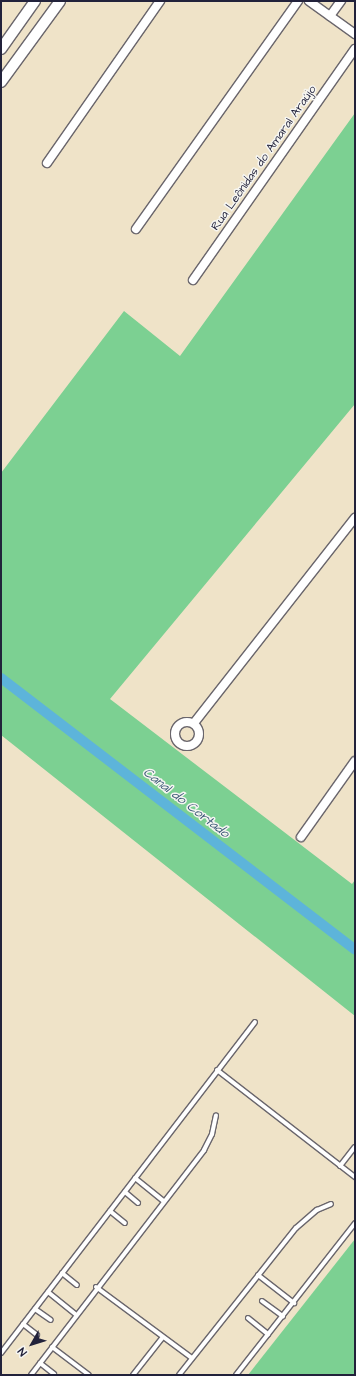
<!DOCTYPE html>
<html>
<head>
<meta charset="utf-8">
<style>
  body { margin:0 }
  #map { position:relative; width:356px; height:1376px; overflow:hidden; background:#efe3c8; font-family:"Architects Daughter",sans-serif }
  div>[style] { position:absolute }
  .green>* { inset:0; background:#7cd092 }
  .canal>* { height:10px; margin:-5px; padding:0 5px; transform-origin:5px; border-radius:5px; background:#5db4da }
  .roads { filter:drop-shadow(1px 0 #6a666c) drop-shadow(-1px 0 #6a666c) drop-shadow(0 1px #6a666c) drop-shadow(0 -1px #6a666c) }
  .service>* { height:4px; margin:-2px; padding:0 2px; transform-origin:2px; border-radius:2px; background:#fff }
  .minor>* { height:8px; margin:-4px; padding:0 4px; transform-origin:4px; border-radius:4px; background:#fff }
  .minor>.ring { margin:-4px; padding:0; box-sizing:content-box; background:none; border:8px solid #fff; border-radius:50% }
  .tertiary>* { height:10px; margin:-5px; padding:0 5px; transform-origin:5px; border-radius:5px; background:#fff }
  span { translate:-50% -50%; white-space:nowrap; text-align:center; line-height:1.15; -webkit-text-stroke:3px #f6f6f2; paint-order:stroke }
  .street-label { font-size:12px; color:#22223b }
  .water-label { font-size:13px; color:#375573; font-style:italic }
  .frame { position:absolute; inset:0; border:2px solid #22223b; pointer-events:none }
  .north { position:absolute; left:12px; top:1324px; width:40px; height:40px; -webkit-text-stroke:3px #f6f6f2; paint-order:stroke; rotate:231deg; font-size:11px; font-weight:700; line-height:16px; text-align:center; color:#22223b }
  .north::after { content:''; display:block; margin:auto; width:14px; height:18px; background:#22223b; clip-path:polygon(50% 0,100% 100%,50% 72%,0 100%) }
</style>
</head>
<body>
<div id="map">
  <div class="green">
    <i style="clip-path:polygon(355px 113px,355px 404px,110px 699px,352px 884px,355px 880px,355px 1016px,1px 735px,1px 473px,124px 311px,180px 356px)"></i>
    <i style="clip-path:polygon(355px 1239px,355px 1375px,248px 1375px)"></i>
  </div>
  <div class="canal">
    <i style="left:1px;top:678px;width:446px;rotate:37.5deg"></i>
  </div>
  <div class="roads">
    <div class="service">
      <i style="left:217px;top:1070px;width:175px;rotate:37.8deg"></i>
      <i style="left:340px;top:1166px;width:24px;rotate:-52deg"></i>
      <i style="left:135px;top:1178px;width:36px;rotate:39deg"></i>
      <i style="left:125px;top:1192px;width:17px;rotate:40deg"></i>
      <i style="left:110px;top:1211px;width:19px;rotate:39deg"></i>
      <i style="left:62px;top:1273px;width:19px;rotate:39deg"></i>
      <i style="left:258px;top:1275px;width:46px;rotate:37.9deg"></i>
      <i style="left:96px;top:1287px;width:119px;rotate:36.5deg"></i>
      <i style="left:48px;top:1292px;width:35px;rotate:39deg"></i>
      <i style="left:262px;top:1301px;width:26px;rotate:36deg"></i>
      <i style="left:35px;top:1309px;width:19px;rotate:35deg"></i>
      <i style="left:248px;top:1318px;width:26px;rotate:39deg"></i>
      <i style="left:23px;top:1324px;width:18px;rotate:38deg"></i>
      <i style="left:52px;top:1347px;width:46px;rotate:37.1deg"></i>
      <i style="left:1px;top:1353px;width:417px;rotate:-52.5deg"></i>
      <i style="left:40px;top:1363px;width:18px;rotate:38deg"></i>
      <i style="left:31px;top:1375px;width:284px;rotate:-52.4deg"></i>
      <i style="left:204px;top:1150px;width:18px;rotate:-63deg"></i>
      <i style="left:212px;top:1134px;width:19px;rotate:-78deg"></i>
      <i style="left:133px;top:1375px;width:48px;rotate:-51.7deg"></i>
      <i style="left:179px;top:1375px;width:188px;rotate:-51.5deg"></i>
      <i style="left:296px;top:1228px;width:28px;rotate:-41deg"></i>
      <i style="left:317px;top:1210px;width:15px;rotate:-23deg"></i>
      <i style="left:236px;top:1375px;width:193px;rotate:-51.9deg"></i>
    </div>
    <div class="minor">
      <i style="left:309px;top:1px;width:57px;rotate:35.7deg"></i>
      <i style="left:330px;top:16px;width:19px;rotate:-54deg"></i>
      <i style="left:47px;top:163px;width:198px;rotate:-55.1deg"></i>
      <i style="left:136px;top:229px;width:280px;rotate:-54.6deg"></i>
      <i style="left:193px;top:280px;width:282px;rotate:-55deg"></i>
      <i class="ring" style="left:175px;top:722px;width:16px;height:16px"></i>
      <i style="left:194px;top:723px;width:261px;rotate:-51.9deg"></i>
      <i style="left:301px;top:837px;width:93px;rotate:-54.6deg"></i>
    </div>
    <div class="tertiary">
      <i style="left:1px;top:49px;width:59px;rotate:-54.7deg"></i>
      <i style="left:1px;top:82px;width:100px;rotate:-53.9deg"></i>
    </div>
  </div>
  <div class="street-label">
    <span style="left:264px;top:158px;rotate:-55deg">Rua Leônidas do Amaral Araújo</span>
  </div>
  <div class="water-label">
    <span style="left:186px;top:803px;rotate:38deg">Canal do Cortado</span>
  </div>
  <div class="frame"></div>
  <div class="north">N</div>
</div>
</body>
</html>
